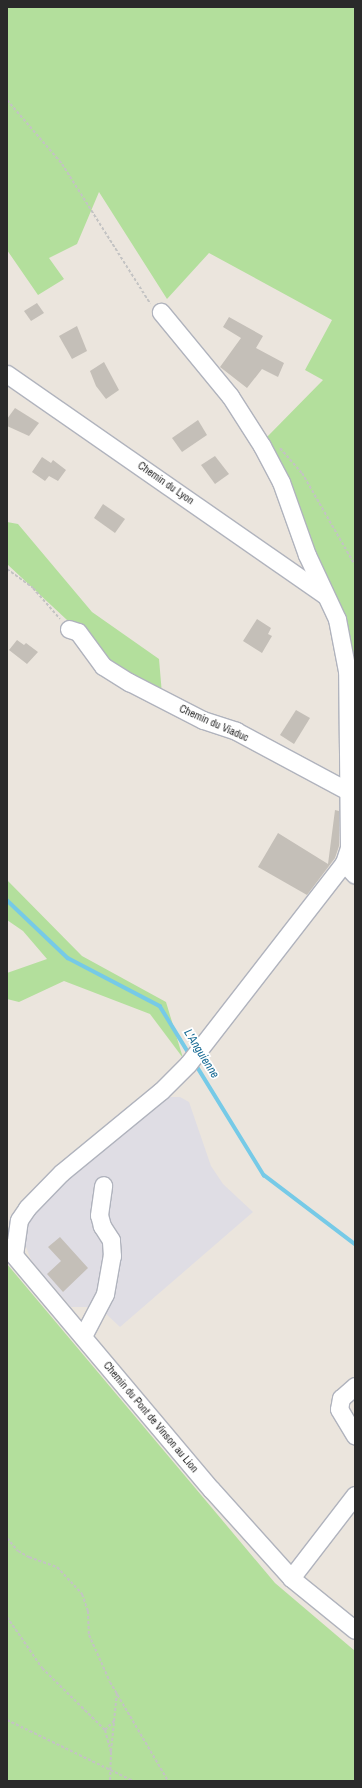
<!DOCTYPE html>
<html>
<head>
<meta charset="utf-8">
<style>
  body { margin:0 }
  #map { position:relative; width:362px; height:1788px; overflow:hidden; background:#ebe5dd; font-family:"Archivo Narrow",sans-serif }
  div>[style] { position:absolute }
  .industrial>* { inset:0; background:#dfdde4 }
  .green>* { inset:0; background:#b3df9c }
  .stream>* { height:3.5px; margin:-1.75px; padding:0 1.75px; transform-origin:1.75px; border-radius:1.75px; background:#76cae7 }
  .building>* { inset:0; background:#c4bfb8 }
  .path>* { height:2px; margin-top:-1px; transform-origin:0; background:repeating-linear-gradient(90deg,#c3c3c3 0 3px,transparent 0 5px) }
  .roads { filter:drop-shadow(1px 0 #b0b3bd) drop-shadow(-1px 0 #b0b3bd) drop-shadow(0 1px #b0b3bd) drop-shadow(0 -1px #b0b3bd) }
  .minor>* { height:17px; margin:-8.5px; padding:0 8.5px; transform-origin:8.5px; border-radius:8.5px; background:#fff }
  span { translate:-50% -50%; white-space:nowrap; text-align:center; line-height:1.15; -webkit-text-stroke:3.5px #fff; paint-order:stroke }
  .street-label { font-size:11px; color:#2a2a2a }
  .water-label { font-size:12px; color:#156993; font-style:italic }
  .frame { position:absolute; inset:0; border:8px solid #2a2a2a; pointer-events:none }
</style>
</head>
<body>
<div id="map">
  <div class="industrial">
    <i style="clip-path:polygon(164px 1097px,180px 1097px,189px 1102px,211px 1166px,223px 1184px,253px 1212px,120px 1327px,103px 1311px,93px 1307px,71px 1307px,31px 1260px,25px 1244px,24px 1229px,31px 1211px,69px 1172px)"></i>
  </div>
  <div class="green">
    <i style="clip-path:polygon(7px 7px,355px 7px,355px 761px,333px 592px,267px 437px,323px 380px,305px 370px,332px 320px,209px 253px,167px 299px,99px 192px,77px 244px,49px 258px,64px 279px,38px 295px,7px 250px)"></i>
    <i style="clip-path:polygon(7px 522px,18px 524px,92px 612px,159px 659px,162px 694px,126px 675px,7px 564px)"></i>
    <i style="clip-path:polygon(7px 880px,82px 956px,166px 1002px,183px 1058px,150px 1014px,64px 981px,19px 1002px,7px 999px,7px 973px,47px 959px,23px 931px,7px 920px)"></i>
    <i style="clip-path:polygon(7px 1264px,275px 1583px,355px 1651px,355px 1781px,7px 1781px)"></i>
  </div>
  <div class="stream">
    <i style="left:7px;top:900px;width:84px;rotate:43.6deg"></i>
    <i style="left:68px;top:958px;width:104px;rotate:27.6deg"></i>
    <i style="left:160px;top:1006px;width:57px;rotate:58.5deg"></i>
    <i style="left:195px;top:1063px;width:132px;rotate:58.4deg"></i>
    <i style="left:264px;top:1175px;width:114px;rotate:37.2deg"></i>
  </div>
  <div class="building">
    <i style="clip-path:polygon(37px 303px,44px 313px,31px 321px,24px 311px)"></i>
    <i style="clip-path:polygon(229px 317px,263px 336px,256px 348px,284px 363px,278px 377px,262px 369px,247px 388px,220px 367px,241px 338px,223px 327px)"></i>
    <i style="clip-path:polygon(77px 326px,87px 351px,72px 359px,59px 336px)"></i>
    <i style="clip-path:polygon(104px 362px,119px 390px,106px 399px,96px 386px,90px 371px)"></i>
    <i style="clip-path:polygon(15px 408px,39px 423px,29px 436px,7px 426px,7px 419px)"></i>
    <i style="clip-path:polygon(198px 420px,207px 435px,182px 452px,172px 438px)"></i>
    <i style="clip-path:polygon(215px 456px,229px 474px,215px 484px,201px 465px)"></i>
    <i style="clip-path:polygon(42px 457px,51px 463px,53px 460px,66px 470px,58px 481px,49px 476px,45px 481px,32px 472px)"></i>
    <i style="clip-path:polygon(103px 504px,125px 519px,115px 533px,94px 518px)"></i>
    <i style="clip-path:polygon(257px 619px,271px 628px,268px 634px,272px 636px,262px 653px,243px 641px)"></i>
    <i style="clip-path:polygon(17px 640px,24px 645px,26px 643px,38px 652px,27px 664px,9px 650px)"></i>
    <i style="clip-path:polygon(296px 710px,310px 718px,294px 744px,280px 735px)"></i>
    <i style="clip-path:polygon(335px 810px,339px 811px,339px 846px,335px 858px,307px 895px,258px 867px,278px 833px,328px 864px)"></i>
    <i style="clip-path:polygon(60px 1237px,88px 1268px,63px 1292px,47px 1274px,61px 1261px,48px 1247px)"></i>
  </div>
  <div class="path">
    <i style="left:7px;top:100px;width:84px;rotate:49.3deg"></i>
    <i style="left:62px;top:164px;width:165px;rotate:57.7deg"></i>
    <i style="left:280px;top:448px;width:33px;rotate:49deg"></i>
    <i style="left:302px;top:473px;width:106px;rotate:60.1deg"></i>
    <i style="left:7px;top:569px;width:32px;rotate:36deg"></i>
    <i style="left:33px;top:588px;width:41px;rotate:48.9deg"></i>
    <i style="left:7px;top:1538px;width:17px;rotate:50deg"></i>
    <i style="left:18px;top:1551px;width:13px;rotate:29deg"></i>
    <i style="left:29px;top:1557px;width:30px;rotate:20deg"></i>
    <i style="left:57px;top:1567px;width:37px;rotate:47deg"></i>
    <i style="left:82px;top:1594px;width:18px;rotate:71deg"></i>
    <i style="left:88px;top:1611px;width:24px;rotate:88deg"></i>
    <i style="left:89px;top:1635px;width:51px;rotate:65.9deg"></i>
    <i style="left:110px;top:1682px;width:115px;rotate:59.6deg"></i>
    <i style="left:7px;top:1617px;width:62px;rotate:55.5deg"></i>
    <i style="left:42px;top:1668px;width:88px;rotate:44.5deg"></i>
    <i style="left:105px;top:1730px;width:23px;rotate:75deg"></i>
    <i style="left:111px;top:1752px;width:29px;rotate:92deg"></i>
    <i style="left:7px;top:1720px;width:140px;rotate:25.8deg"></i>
    <i style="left:105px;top:1730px;width:13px;rotate:-45deg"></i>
    <i style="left:114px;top:1721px;width:28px;rotate:-84deg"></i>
    <i style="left:111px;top:1751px;width:30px;rotate:-84deg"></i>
  </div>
  <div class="roads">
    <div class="minor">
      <i style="left:7px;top:374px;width:386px;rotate:34.8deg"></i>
      <i style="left:69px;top:629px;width:9px;rotate:18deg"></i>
      <i style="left:78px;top:632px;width:42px;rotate:53.7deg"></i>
      <i style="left:103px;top:666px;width:31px;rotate:32deg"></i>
      <i style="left:129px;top:682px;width:83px;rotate:27.2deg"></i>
      <i style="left:203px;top:720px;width:35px;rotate:18deg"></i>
      <i style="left:236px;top:731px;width:129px;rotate:28.2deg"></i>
      <i style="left:344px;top:863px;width:16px;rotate:47deg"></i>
      <i style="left:7px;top:1247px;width:317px;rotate:49.9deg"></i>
      <i style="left:211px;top:1489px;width:120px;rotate:48deg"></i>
      <i style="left:291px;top:1578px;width:82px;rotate:39.1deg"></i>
      <i style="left:14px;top:1255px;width:35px;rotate:-82deg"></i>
      <i style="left:19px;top:1220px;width:14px;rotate:-56deg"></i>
      <i style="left:27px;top:1208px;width:49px;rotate:-45.8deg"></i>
      <i style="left:61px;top:1173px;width:129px;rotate:-39.4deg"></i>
      <i style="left:161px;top:1091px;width:38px;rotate:-45deg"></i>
      <i style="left:188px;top:1064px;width:254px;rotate:-52.2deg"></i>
      <i style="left:344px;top:863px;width:16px;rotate:-72deg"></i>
      <i style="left:349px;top:848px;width:177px;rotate:-90.6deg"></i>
      <i style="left:347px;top:671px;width:53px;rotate:-100.9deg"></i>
      <i style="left:337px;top:619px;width:71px;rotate:-115.1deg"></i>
      <i style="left:307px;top:555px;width:77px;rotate:-109.6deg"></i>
      <i style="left:281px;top:482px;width:41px;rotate:-117.8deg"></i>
      <i style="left:262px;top:446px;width:59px;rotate:-122.6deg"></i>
      <i style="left:230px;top:396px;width:109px;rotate:-129.4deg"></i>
      <i style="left:83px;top:1336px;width:47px;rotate:-62.4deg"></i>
      <i style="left:105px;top:1294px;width:39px;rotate:-80deg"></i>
      <i style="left:112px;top:1256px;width:16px;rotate:-94deg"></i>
      <i style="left:111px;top:1240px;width:17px;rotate:-123deg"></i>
      <i style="left:102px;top:1226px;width:11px;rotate:-105deg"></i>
      <i style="left:99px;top:1215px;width:30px;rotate:-82deg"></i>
      <i style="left:355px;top:1386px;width:18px;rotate:139deg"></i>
      <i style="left:341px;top:1398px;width:11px;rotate:100deg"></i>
      <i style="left:339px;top:1409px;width:31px;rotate:59deg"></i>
      <i style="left:291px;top:1578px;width:105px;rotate:-52.4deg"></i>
    </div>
  </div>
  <div class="street-label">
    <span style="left:166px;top:483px;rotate:35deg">Chemin du Lyon</span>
    <span style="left:214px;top:723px;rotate:24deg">Chemin du Viaduc</span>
    <span style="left:151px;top:1417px;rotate:50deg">Chemin du Pont de Vinson au Lion</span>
  </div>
  <div class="water-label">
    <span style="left:201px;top:1054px;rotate:58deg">L'Anguienne</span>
  </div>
  <div class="frame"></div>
</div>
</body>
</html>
